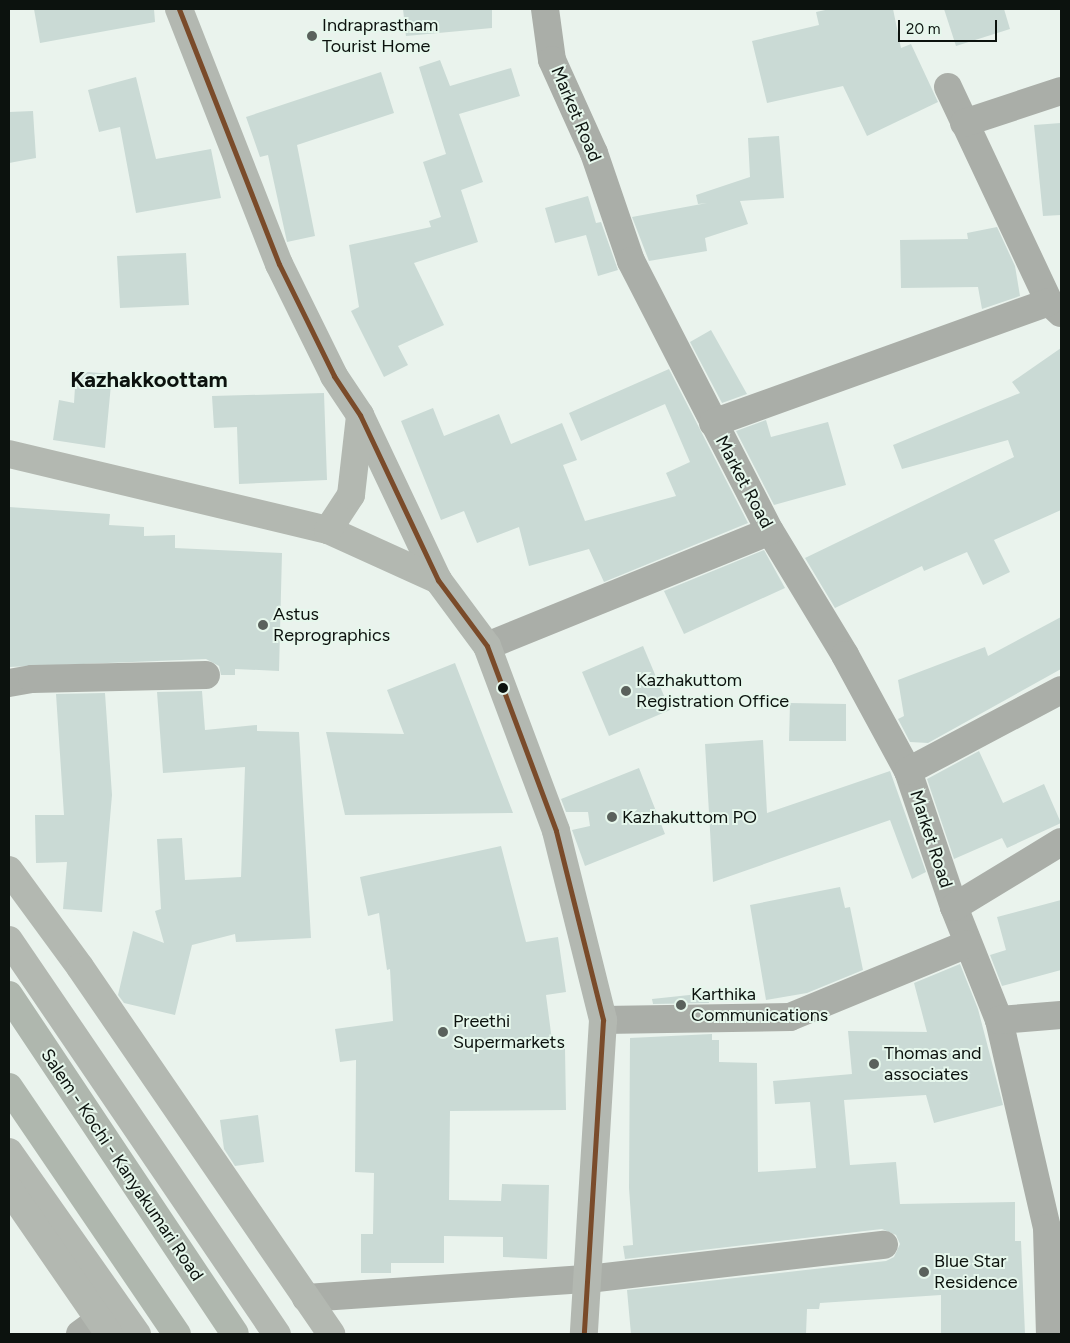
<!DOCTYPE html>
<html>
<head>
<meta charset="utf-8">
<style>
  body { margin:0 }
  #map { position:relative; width:1070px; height:1343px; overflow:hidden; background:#eaf3ed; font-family:Figtree,sans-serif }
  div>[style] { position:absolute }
  .building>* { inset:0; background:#cadad5 }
  .street>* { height:28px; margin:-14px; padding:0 14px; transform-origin:14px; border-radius:14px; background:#aaaea8 }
  .secondary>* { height:28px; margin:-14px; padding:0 14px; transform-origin:14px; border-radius:14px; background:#b3b8b1 }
  .highway>* { height:28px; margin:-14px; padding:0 14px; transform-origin:14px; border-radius:14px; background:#afb7ae }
  .bus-1>* { height:5px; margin:-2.5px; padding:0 2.5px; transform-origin:2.5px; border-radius:2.5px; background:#7a4b2a }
  .dots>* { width:14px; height:14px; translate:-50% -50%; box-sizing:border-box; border:2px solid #e6f7ec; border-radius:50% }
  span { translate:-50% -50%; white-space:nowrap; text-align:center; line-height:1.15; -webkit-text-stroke:4px #e6f7ec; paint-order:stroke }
  .poi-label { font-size:18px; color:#0c120e }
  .left { translate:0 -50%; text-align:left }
  .street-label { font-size:18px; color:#0c120e }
  .district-label { font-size:22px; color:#0c120e; font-weight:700 }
  .frame { position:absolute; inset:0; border:10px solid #0c120e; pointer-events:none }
  .scale { position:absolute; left:898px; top:20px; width:99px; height:22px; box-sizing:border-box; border:2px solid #0c120e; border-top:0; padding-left:6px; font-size:15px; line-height:18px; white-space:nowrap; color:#0c120e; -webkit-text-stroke:4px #e6f7ec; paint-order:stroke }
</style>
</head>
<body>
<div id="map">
  <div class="building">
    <i style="clip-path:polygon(34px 9px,154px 9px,155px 22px,40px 43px)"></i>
    <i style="clip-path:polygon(403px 9px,492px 9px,492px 28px,406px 36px)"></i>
    <i style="clip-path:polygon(830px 9px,893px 9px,901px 48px,911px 44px,938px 102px,867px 136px,843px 86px,767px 103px,752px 41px,819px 25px,816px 12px)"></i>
    <i style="clip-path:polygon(944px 9px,1004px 9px,1010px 29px,956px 46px)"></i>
    <i style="clip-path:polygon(440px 60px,450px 86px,511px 68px,520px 96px,459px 114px,483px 182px,461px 190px,478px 242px,414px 263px,444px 325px,398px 346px,408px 365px,384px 377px,351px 311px,359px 307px,349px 245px,431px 227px,429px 221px,441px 217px,423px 162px,446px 154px,419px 67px)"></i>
    <i style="clip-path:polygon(381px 72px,394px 113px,297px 145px,315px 236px,287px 242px,268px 155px,260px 157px,246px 117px)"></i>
    <i style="clip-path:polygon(136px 77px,156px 159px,211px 149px,221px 198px,136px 213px,120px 127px,99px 132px,88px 90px)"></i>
    <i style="clip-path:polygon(33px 111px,36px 158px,9px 163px,9px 112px)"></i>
    <i style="clip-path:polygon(1061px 123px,1061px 215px,1043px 216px,1034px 125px)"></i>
    <i style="clip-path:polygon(779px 136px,784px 198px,740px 201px,748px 224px,705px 238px,707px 251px,649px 261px,632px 217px,707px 203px,698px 204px,696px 195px,750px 177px,748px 138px)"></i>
    <i style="clip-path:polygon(588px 196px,596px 223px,601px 222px,618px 270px,598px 276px,586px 235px,555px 243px,545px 208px)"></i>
    <i style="clip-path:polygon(997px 227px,1015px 266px,1020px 296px,982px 309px,978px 287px,901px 288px,900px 240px,968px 239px,967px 233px)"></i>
    <i style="clip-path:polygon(186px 253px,189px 305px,120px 308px,117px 256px)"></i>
    <i style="clip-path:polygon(711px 330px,747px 394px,722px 403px,690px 342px)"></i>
    <i style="clip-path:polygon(1061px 348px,1061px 510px,994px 540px,1010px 572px,983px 585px,967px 552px,924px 571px,922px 566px,835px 608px,805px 558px,1014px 457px,1008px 440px,902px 469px,893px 445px,1020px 393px,1012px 382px)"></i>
    <i style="clip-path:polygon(669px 369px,748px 523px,604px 582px,589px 549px,529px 566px,519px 527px,477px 543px,464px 511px,441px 520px,401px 421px,433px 408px,444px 436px,499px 414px,511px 444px,562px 423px,577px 460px,563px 465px,585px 521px,676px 496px,666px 473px,690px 462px,665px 404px,581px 441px,569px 413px)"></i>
    <i style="clip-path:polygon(76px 371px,112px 374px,105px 448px,53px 440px,59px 400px,74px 403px)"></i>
    <i style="clip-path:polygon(324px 393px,327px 480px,239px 484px,237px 427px,214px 428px,212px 396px)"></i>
    <i style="clip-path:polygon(766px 420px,771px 437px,828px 422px,846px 485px,774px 505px,736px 431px)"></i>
    <i style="clip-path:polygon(9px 507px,110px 514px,109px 525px,144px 527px,144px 536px,175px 535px,175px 548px,282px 553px,279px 671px,235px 669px,235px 675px,221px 675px,219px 666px,206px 659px,9px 667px)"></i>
    <i style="clip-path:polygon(764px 550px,785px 588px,684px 634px,664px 591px)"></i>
    <i style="clip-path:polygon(1061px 617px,1061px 669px,928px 743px,910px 742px,898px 719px,904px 716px,898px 680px,985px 647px,988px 656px)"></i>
    <i style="clip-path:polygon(643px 646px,670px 710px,609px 736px,582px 672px)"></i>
    <i style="clip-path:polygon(455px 663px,513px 813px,345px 815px,326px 732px,404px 734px,387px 690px)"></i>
    <i style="clip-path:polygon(202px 691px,205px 730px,257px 725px,257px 731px,299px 732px,311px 938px,236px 942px,235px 934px,192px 945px,175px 1015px,124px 1003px,118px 995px,133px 931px,164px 943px,155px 911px,161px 909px,157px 839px,182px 838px,185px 880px,241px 877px,245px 767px,163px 773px,157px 692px)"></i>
    <i style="clip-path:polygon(105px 693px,112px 795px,102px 912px,63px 909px,67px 862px,36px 863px,35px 815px,64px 815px,56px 694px)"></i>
    <i style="clip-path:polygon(790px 703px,846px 704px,846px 741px,789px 741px)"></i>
    <i style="clip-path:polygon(763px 740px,767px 813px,890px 771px,926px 872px,912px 879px,890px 820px,713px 882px,705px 744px)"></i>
    <i style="clip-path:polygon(979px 751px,1003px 803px,1044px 784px,1061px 823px,1007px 848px,1002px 838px,954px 859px,927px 779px)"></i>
    <i style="clip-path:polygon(639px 768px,665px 834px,585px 866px,572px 830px,590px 826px,588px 812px,566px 812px,561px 799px)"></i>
    <i style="clip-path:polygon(501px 846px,526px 942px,558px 937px,566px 992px,546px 995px,553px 1048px,565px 1048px,566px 1110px,450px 1111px,449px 1200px,501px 1201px,502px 1184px,549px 1185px,547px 1259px,503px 1257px,503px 1237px,444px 1236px,444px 1263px,391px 1263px,391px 1273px,361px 1273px,361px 1234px,373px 1234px,374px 1173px,355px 1172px,356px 1060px,340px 1062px,335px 1029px,393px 1021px,390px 969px,387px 970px,379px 913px,368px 916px,360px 877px)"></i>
    <i style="clip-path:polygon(840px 887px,845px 908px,850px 907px,863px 970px,807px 993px,766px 1000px,750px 905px)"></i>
    <i style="clip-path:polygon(1061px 900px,1061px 970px,1002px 986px,990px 955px,1006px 950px,997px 917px)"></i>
    <i style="clip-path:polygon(960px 964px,978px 1009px,1003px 1105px,934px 1123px,926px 1095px,844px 1100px,850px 1165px,896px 1162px,900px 1204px,1015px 1202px,1015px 1241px,1021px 1241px,1025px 1334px,941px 1334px,941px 1295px,820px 1303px,819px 1309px,807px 1309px,806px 1334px,631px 1334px,627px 1290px,886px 1261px,894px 1257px,900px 1244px,896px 1235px,882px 1229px,625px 1259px,623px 1246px,633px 1245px,629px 1188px,630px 1038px,712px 1034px,712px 1040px,719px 1040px,719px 1062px,757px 1063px,758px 1172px,816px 1168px,810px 1102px,775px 1104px,773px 1081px,852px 1074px,848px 1031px,927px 1032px,914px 983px)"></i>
    <i style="clip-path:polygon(708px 993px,709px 1003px,653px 1004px,652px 999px)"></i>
    <i style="clip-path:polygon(258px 1115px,264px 1162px,235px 1166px,224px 1149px,220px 1120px)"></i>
  </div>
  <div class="street">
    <i style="left:545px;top:9px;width:51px;rotate:82.2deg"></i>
    <i style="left:552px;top:60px;width:102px;rotate:65.7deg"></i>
    <i style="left:594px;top:153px;width:114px;rotate:71.1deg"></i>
    <i style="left:631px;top:261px;width:304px;rotate:62.8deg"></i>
    <i style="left:770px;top:531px;width:145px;rotate:58.8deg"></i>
    <i style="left:845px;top:655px;width:132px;rotate:61.5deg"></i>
    <i style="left:908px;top:771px;width:144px;rotate:71.3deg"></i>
    <i style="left:954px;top:907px;width:122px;rotate:68.3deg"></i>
    <i style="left:999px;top:1020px;width:213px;rotate:77deg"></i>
    <i style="left:1047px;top:1228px;width:106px;rotate:88.4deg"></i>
    <i style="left:948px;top:87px;width:238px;rotate:64.8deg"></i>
    <i style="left:1049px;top:302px;width:16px;rotate:43deg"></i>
    <i style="left:964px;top:123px;width:102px;rotate:-18.3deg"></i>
    <i style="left:713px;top:423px;width:357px;rotate:-19.8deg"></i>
    <i style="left:487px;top:646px;width:305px;rotate:-22.1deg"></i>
    <i style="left:9px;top:683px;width:23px;rotate:-10deg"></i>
    <i style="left:32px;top:679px;width:174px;rotate:-1.3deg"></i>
    <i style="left:908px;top:771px;width:173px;rotate:-27.9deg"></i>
    <i style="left:954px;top:907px;width:125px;rotate:-31.3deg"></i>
    <i style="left:603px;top:1020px;width:187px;rotate:-0.9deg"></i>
    <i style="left:790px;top:1017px;width:191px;rotate:-22.4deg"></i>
    <i style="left:999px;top:1020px;width:62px;rotate:-4.6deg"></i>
    <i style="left:306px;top:1298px;width:283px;rotate:-3.9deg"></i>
    <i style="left:588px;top:1279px;width:298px;rotate:-6.6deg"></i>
    <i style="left:80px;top:1334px;width:24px;rotate:-36deg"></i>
  </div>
  <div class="secondary">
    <i style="left:179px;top:9px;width:274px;rotate:68.6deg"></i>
    <i style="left:279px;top:264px;width:125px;rotate:63.8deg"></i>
    <i style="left:334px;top:376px;width:47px;rotate:56.3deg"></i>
    <i style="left:360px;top:415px;width:183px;rotate:64.7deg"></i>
    <i style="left:438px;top:580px;width:82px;rotate:53.4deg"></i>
    <i style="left:487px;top:646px;width:197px;rotate:69.5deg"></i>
    <i style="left:556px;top:831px;width:195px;rotate:76deg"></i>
    <i style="left:603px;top:1020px;width:315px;rotate:93.5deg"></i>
    <i style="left:9px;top:454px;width:328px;rotate:13.4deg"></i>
    <i style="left:328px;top:530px;width:121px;rotate:24.4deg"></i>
    <i style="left:328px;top:530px;width:42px;rotate:-56.7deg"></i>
    <i style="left:351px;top:495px;width:80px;rotate:-83.5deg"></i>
    <i style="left:9px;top:870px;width:120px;rotate:53.8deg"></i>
    <i style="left:80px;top:967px;width:445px;rotate:55.6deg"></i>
    <i style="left:9px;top:940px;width:477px;rotate:55.8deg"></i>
    <i style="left:9px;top:1152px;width:223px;rotate:54.9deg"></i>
    <i style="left:9px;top:1189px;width:176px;rotate:55.4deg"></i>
  </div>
  <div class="highway">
    <i style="left:9px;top:995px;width:407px;rotate:56.3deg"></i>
    <i style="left:9px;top:1087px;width:299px;rotate:55.8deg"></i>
  </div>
  <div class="bus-1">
    <i style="left:179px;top:9px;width:274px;rotate:68.6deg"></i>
    <i style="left:279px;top:264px;width:125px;rotate:63.8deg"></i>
    <i style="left:334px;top:376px;width:47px;rotate:56.3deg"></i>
    <i style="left:360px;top:415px;width:183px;rotate:64.7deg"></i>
    <i style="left:438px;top:580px;width:82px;rotate:53.4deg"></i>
    <i style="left:487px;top:646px;width:197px;rotate:69.5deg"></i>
    <i style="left:556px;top:831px;width:195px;rotate:76deg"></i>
    <i style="left:603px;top:1020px;width:315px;rotate:93.5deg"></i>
  </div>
  <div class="dots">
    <i style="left:312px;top:36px;background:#5a615c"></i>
    <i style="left:263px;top:625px;background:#5a615c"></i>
    <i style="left:503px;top:688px;background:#0c120e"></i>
    <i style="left:626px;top:691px;background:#5a615c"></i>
    <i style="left:612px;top:817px;background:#5a615c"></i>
    <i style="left:681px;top:1005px;background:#5a615c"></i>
    <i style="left:443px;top:1032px;background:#5a615c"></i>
    <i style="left:874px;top:1064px;background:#5a615c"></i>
    <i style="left:924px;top:1272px;background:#5a615c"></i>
  </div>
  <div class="poi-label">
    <span class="left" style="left:322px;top:36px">Indraprastham<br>Tourist Home</span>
    <span class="left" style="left:273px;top:625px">Astus<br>Reprographics</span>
    <span class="left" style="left:636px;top:691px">Kazhakuttom<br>Registration Office</span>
    <span class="left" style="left:622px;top:817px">Kazhakuttom PO</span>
    <span class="left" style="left:691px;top:1005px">Karthika<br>Communications</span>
    <span class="left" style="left:453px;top:1032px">Preethi<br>Supermarkets</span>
    <span class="left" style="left:884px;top:1064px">Thomas and<br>associates</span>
    <span class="left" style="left:934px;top:1272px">Blue Star<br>Residence</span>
  </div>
  <div class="street-label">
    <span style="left:576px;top:114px;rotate:67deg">Market Road</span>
    <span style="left:744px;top:482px;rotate:62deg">Market Road</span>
    <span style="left:931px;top:839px;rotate:72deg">Market Road</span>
    <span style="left:122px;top:1165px;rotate:56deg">Salem - Kochi - Kanyakumari Road</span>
  </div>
  <div class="district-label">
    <span style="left:149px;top:380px">Kazhakkoottam</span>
  </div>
  <div class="frame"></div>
  <div class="scale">20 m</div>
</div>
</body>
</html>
